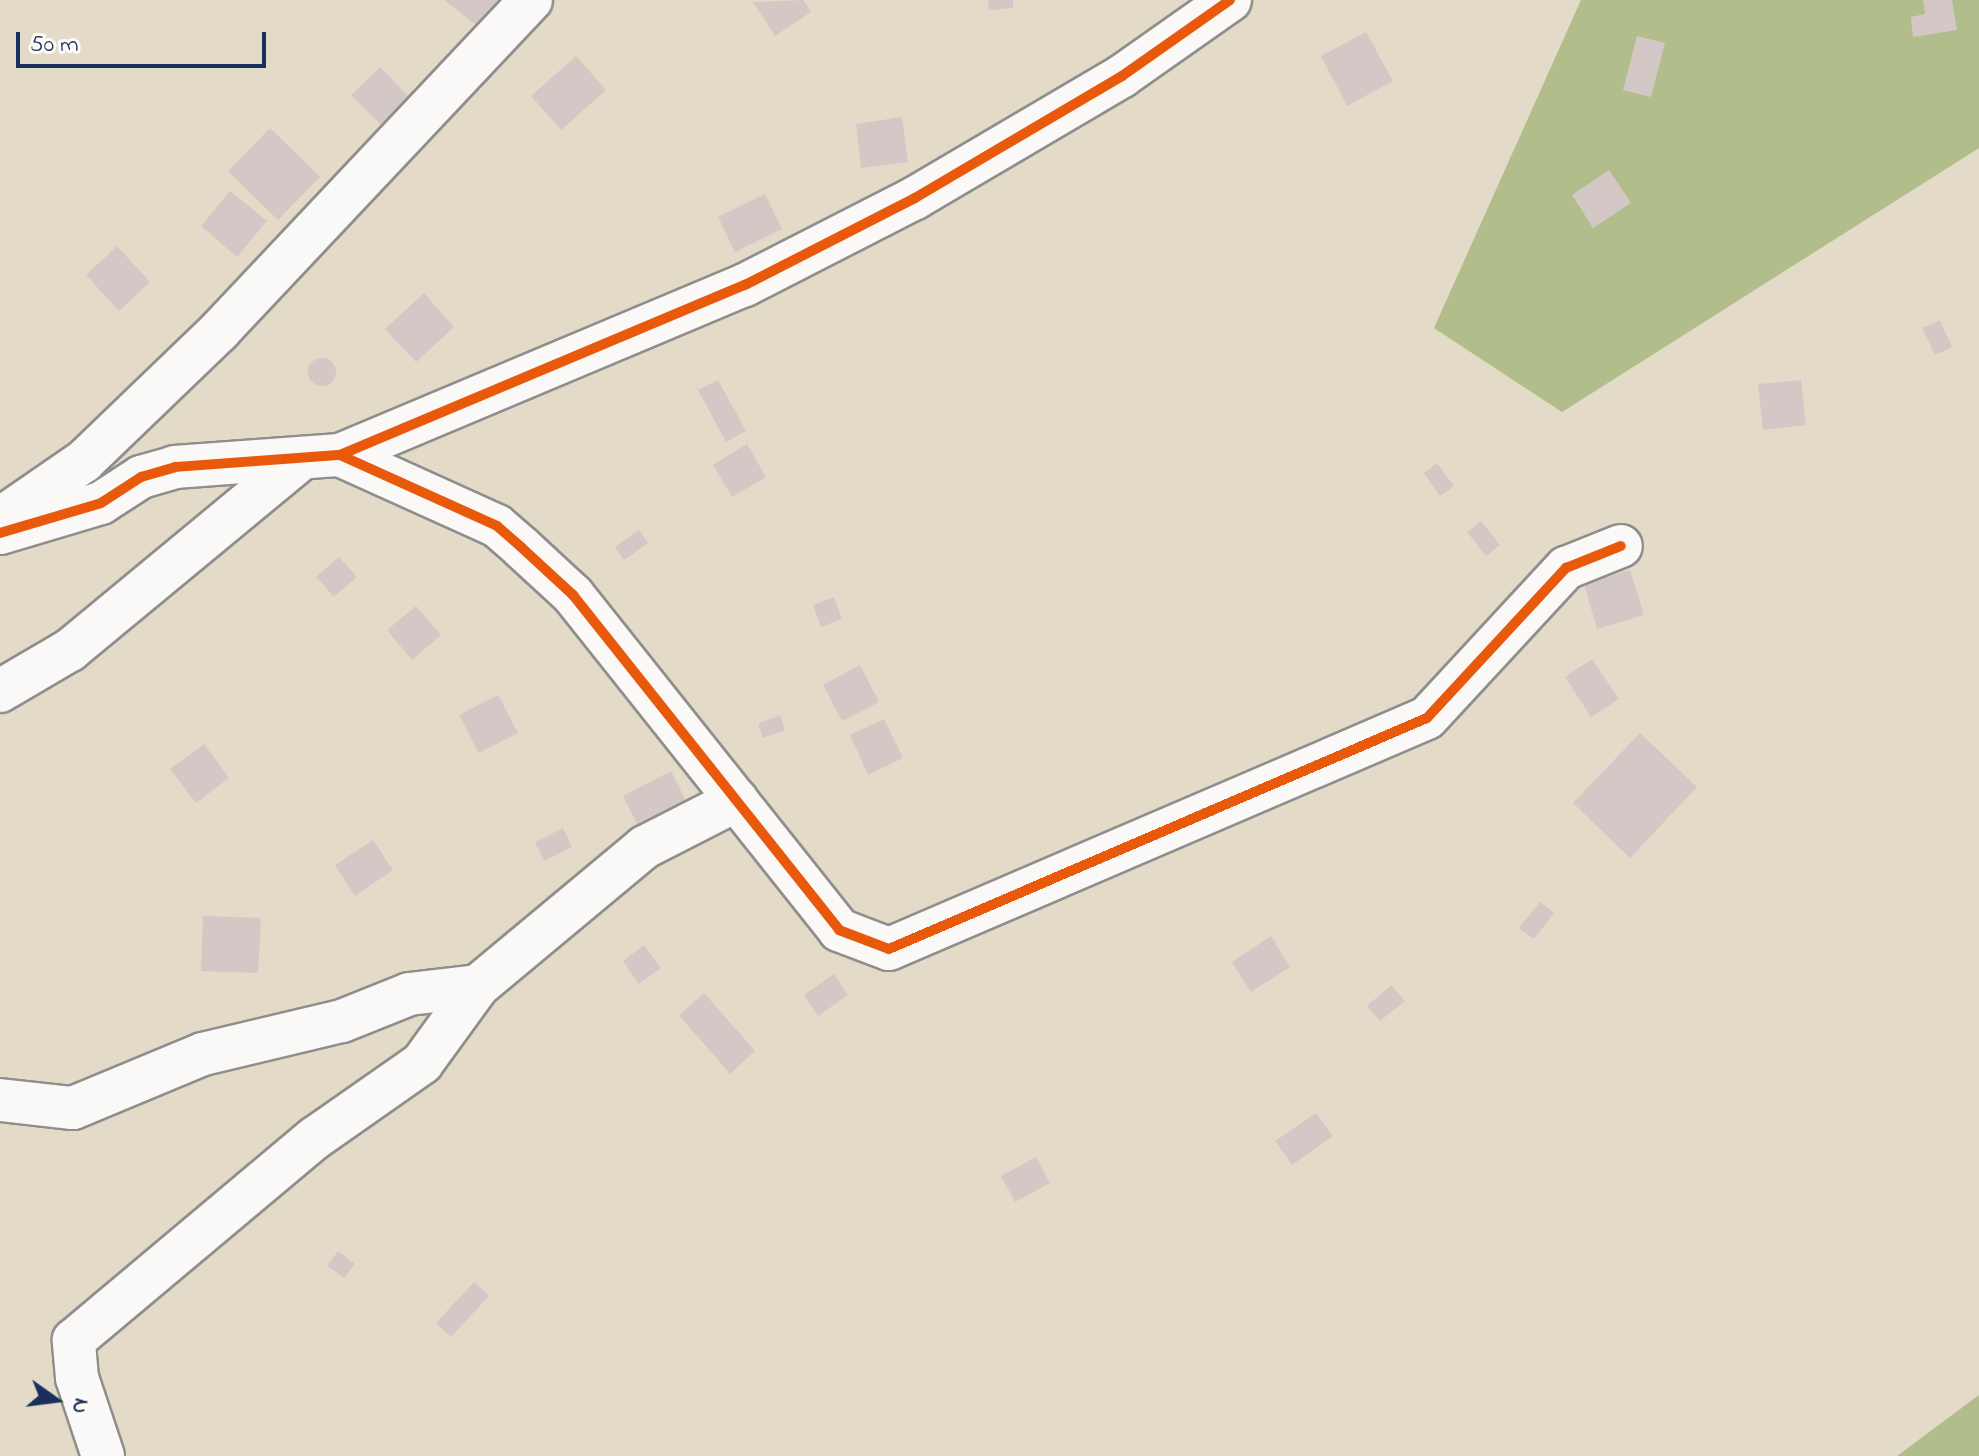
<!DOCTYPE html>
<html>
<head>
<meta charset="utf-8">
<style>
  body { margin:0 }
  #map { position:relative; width:1979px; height:1456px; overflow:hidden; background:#e3dac7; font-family:"Indie Flower",sans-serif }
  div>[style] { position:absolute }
  .forest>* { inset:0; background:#b1bd8a }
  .building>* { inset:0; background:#d4c8c7 }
  .round { border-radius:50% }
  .roads { filter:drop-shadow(2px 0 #8f8e8c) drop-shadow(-2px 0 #8f8e8c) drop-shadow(0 2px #8f8e8c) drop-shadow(0 -2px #8f8e8c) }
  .minor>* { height:42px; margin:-21px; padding:0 21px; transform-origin:21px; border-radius:21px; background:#fbf9f7 }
  .cycleway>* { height:10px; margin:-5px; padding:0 5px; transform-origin:5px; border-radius:5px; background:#e8590c }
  span { translate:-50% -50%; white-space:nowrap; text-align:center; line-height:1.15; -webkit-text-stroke:6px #fdfcf7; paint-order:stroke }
  .north { position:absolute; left:16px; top:1360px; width:80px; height:80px; -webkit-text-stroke:6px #fdfcf7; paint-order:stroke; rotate:104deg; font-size:22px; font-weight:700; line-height:32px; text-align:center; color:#1b2f5e }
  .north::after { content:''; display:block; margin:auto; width:28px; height:36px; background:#1b2f5e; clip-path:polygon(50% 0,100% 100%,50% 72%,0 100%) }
  .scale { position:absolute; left:16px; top:32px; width:250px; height:36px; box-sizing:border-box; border:4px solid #1b2f5e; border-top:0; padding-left:10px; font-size:24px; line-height:28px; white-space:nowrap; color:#1b2f5e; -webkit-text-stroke:6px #fdfcf7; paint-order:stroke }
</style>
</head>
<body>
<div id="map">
  <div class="forest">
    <i style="clip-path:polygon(1581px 0,1979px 0,1979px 148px,1562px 412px,1434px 328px)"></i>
    <i style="clip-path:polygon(1979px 1395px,1979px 1456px,1897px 1456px)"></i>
  </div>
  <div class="building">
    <i style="clip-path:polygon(444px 0,501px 0,480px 28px)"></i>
    <i style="clip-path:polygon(803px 0,811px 12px,775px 36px,753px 2px)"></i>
    <i style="clip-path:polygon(988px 0,1013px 0,1013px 8px,989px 10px)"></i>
    <i style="clip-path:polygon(1923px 0,1952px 0,1957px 30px,1913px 37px,1911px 17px,1925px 14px)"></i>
    <i style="clip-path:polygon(1366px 32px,1393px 81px,1347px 106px,1321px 56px)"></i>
    <i style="clip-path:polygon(1637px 36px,1665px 43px,1651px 97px,1623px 90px)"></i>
    <i style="clip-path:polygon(576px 56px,606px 90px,561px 130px,531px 96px)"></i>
    <i style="clip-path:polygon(380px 67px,411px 99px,382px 126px,351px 95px)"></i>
    <i style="clip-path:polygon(902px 117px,908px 162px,861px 168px,856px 124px)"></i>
    <i style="clip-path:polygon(270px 128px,320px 177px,278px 220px,228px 171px)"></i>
    <i style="clip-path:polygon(1609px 170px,1631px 203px,1593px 228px,1572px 195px)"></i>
    <i style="clip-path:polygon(230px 191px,267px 221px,237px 257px,201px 226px)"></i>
    <i style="clip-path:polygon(765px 194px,782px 229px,735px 252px,718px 217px)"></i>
    <i style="clip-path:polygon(117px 246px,150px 282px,119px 311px,86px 275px)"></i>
    <i style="clip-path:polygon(424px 293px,454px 327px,416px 362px,385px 329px)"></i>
    <i style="clip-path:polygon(1940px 320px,1952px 347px,1935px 355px,1922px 328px)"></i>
    <i class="round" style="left:308px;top:358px;width:28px;height:28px"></i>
    <i style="clip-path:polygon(718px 380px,746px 431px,726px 442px,698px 390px)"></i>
    <i style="clip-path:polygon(1801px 380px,1806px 425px,1763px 430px,1758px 384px)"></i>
    <i style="clip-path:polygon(747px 444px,766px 477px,732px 497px,713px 465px)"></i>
    <i style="clip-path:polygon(1437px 463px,1454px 486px,1440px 496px,1424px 473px)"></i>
    <i style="clip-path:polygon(1481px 521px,1500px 545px,1486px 556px,1467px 532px)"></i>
    <i style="clip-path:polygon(639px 530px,648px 543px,624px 560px,615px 547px)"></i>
    <i style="clip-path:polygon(339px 557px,357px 577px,334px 597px,316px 577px)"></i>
    <i style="clip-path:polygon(1630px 570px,1644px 615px,1597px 629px,1584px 584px)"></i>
    <i style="clip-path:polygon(834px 597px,842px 619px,821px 627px,813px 605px)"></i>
    <i style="clip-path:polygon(416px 606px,441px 635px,412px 660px,387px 630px)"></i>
    <i style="clip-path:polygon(1592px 659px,1619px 699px,1591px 717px,1565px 677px)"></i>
    <i style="clip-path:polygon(860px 665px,879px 702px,842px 721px,823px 685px)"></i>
    <i style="clip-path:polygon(498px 695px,518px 733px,479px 753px,459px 715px)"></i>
    <i style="clip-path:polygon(780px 715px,785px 730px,763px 738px,758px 724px)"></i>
    <i style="clip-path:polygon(884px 719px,903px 758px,868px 775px,850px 735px)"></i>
    <i style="clip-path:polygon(1640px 733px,1697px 787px,1630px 858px,1573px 803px)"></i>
    <i style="clip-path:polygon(204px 744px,229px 778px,196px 803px,170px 769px)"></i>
    <i style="clip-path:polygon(671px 771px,686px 801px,638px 826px,623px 796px)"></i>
    <i style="clip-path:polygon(563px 828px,572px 847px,544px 861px,535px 842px)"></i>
    <i style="clip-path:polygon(373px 840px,393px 870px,355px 896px,335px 865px)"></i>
    <i style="clip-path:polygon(1540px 902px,1554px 913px,1534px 939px,1519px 928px)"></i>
    <i style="clip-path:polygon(203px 916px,261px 918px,258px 973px,201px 971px)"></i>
    <i style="clip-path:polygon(1271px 936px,1290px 967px,1251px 992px,1232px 962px)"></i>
    <i style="clip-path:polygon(644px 945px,661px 968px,639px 984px,623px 961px)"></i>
    <i style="clip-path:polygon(834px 974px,848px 995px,818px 1016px,804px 995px)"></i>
    <i style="clip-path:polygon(1391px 985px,1405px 1001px,1380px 1021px,1367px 1006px)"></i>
    <i style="clip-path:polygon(704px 993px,755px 1051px,730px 1074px,679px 1015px)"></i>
    <i style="clip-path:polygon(1316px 1113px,1333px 1136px,1292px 1165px,1275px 1141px)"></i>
    <i style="clip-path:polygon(1036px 1157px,1050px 1183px,1015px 1202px,1001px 1176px)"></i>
    <i style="clip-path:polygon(338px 1251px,355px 1264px,344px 1278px,327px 1266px)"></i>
    <i style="clip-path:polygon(474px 1282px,489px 1296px,451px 1337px,436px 1323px)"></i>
  </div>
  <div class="roads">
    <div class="minor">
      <i style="left:340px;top:455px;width:172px;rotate:24.3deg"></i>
      <i style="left:497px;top:526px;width:32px;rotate:41deg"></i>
      <i style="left:521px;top:547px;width:71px;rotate:42.7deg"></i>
      <i style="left:573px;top:595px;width:428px;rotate:51.5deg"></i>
      <i style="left:839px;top:930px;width:53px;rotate:20.8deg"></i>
      <i style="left:889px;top:949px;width:585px;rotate:-23.24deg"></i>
      <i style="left:1427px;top:718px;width:205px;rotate:-47.2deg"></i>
      <i style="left:1566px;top:568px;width:59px;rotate:-21.8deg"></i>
      <i style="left:0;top:519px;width:102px;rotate:-34.6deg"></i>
      <i style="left:84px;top:461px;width:187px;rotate:-43.9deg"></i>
      <i style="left:219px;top:331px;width:455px;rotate:-46.7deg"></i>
      <i style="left:0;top:533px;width:105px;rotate:-16.5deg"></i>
      <i style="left:101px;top:503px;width:48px;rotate:-33deg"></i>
      <i style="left:141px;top:477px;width:35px;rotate:-16deg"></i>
      <i style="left:175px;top:467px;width:165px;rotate:-4.2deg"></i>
      <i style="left:340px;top:455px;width:439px;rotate:-22.8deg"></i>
      <i style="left:745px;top:285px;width:191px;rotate:-27.1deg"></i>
      <i style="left:915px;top:198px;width:240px;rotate:-30.5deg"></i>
      <i style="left:1122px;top:76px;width:132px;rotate:-35.1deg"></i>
      <i style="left:0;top:691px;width:81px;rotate:-30.4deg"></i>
      <i style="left:70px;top:650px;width:301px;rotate:-39.6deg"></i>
      <i style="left:0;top:1100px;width:73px;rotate:6.3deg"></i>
      <i style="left:73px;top:1108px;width:141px;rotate:-22.6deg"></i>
      <i style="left:203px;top:1054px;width:143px;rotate:-13.4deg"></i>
      <i style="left:342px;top:1021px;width:72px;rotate:-21.9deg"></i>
      <i style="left:409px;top:994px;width:69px;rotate:-6.6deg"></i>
      <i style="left:478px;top:986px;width:217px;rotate:-39.8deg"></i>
      <i style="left:645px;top:847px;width:103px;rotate:-27.1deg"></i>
      <i style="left:103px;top:1456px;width:82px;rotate:-108.4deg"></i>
      <i style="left:77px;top:1378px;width:38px;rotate:-95deg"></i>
      <i style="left:74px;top:1340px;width:314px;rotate:-40deg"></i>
      <i style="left:315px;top:1138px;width:131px;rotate:-35deg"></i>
      <i style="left:422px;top:1063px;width:95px;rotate:-54deg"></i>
    </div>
  </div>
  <div class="cycleway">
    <i style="left:340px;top:455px;width:172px;rotate:24.3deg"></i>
    <i style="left:497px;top:526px;width:32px;rotate:41deg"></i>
    <i style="left:521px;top:547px;width:71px;rotate:42.7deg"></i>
    <i style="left:573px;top:595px;width:428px;rotate:51.5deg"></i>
    <i style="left:839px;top:930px;width:53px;rotate:20.8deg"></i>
    <i style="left:889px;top:949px;width:585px;rotate:-23.24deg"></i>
    <i style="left:1427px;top:718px;width:205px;rotate:-47.2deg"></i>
    <i style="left:1566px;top:568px;width:59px;rotate:-21.8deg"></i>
    <i style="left:0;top:533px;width:105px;rotate:-16.5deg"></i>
    <i style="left:101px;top:503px;width:48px;rotate:-33deg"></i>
    <i style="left:141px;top:477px;width:35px;rotate:-16deg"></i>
    <i style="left:175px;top:467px;width:165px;rotate:-4.2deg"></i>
    <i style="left:340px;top:455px;width:439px;rotate:-22.8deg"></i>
    <i style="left:745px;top:285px;width:191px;rotate:-27.1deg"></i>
    <i style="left:915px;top:198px;width:240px;rotate:-30.5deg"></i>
    <i style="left:1122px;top:76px;width:132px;rotate:-35.1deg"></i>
  </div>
  <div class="north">N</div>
  <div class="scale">50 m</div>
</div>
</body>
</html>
